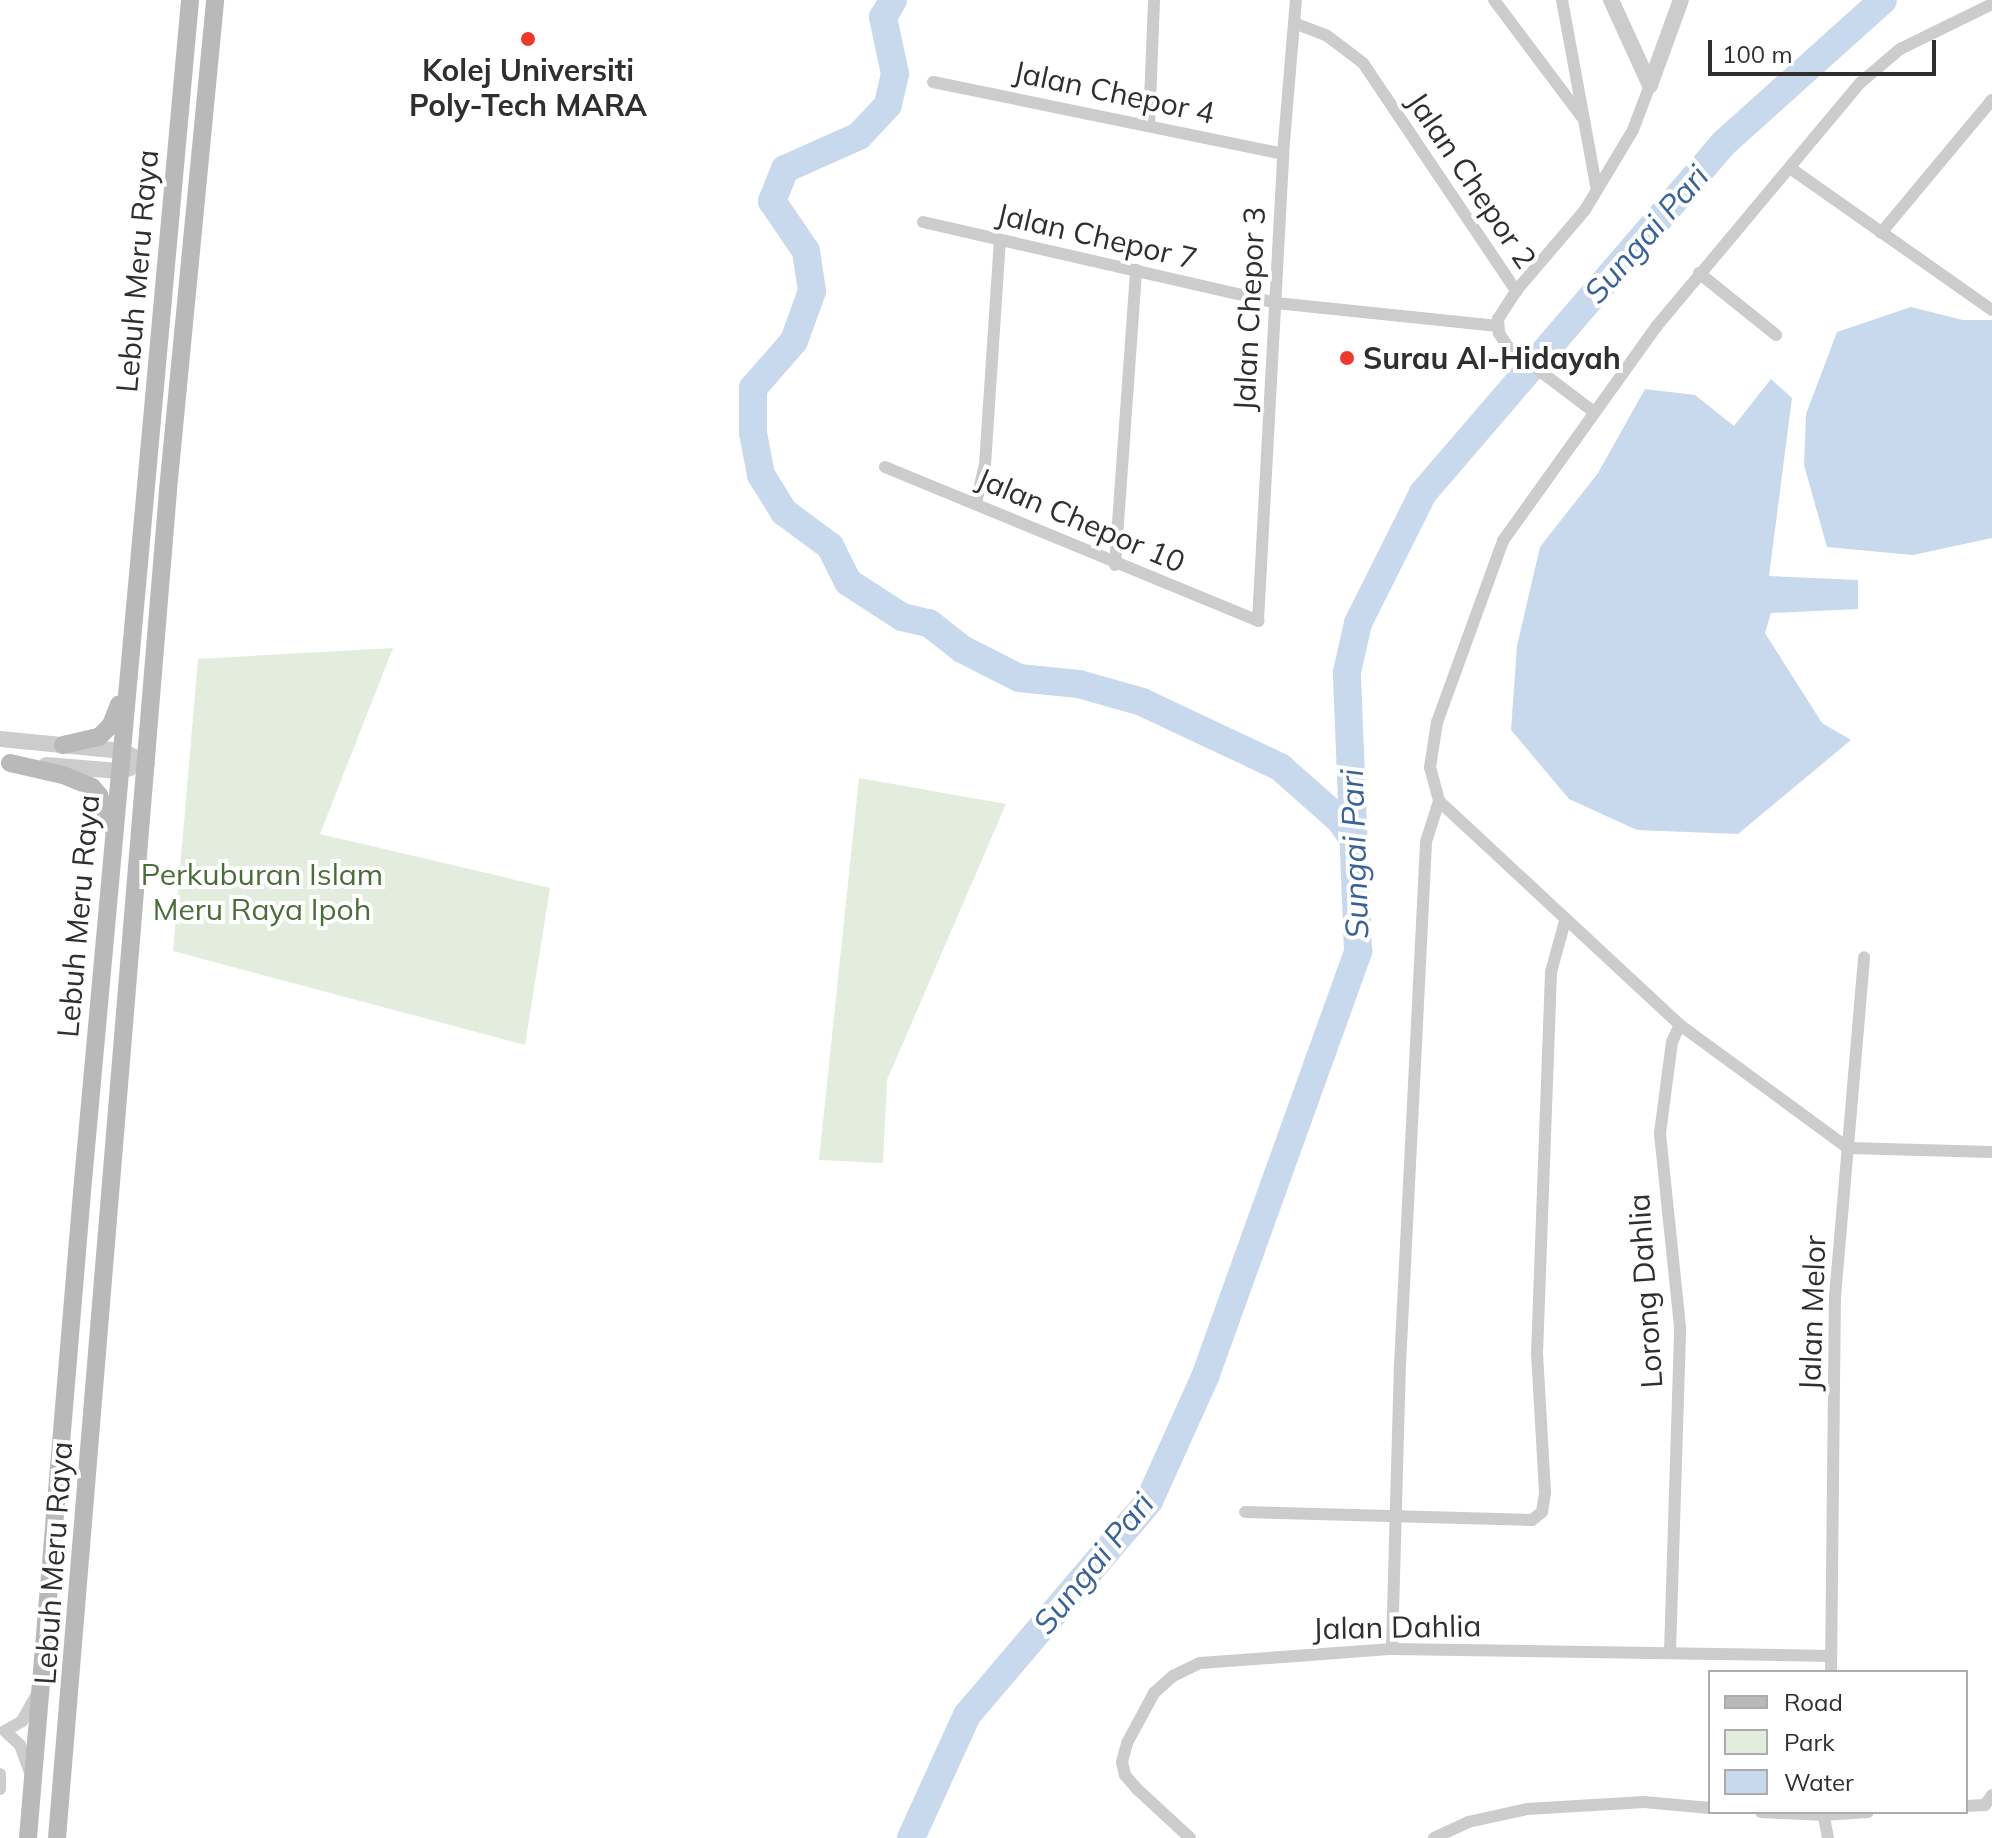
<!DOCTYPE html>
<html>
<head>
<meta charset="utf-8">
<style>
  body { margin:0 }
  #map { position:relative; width:1992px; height:1838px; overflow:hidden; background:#fff; font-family:Mulish,sans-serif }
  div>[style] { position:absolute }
  .green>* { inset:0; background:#e3eddd }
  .water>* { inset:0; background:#c8d9ee }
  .river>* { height:28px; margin:-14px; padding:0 14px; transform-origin:14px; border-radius:14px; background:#c8d9ee }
  .minor>* { height:12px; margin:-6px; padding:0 6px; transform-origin:6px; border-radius:6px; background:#ccc }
  .tertiary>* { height:16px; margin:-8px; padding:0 8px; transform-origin:8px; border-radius:8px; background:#ccc }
  .secondary>* { height:18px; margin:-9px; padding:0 9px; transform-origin:9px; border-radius:9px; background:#b9b9b9 }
  .dots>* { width:22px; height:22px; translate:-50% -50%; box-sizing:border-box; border:4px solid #fff; border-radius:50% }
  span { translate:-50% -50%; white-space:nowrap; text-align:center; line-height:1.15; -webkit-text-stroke:8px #fff; paint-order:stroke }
  .poi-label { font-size:30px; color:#2f2f2f; font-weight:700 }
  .left { translate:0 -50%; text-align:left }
  .street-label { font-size:30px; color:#2f2f2f }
  .park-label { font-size:30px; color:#4a6e3a }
  .water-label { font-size:32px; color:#386396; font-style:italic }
  .legend { position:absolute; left:1708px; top:1670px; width:260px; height:144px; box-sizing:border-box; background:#fff; border:2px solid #acacac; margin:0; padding:10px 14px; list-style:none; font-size:24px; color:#2f2f2f }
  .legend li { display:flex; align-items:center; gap:16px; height:40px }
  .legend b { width:40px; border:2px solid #acacac }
  .scale { position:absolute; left:1708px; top:40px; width:228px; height:36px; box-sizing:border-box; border:4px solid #2f2f2f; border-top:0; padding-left:10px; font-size:24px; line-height:28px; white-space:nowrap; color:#2f2f2f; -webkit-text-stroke:6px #fff; paint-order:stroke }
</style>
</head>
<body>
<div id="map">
  <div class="green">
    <i style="clip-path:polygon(393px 648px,320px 834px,550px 888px,525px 1045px,173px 951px,198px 659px)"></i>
    <i style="clip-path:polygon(859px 778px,1006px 804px,887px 1080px,883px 1163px,819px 1160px)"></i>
  </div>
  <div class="water">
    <i style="clip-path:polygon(1911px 307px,1963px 320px,1992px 320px,1992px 538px,1913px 555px,1827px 547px,1804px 465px,1806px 414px,1837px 332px)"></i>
    <i style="clip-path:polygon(1771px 379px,1792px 398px,1769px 576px,1858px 580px,1858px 609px,1771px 613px,1765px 633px,1822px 723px,1851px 740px,1738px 834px,1637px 830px,1569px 799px,1511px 730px,1517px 646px,1540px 547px,1598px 473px,1645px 389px,1695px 395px,1734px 426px)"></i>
  </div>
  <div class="river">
    <i style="left:893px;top:0;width:20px;rotate:120deg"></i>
    <i style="left:883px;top:17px;width:58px;rotate:78.1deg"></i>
    <i style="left:895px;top:74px;width:32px;rotate:103deg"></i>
    <i style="left:888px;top:105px;width:42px;rotate:133.1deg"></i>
    <i style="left:859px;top:136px;width:81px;rotate:156deg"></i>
    <i style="left:785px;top:169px;width:35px;rotate:112deg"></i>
    <i style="left:772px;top:201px;width:60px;rotate:55.8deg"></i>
    <i style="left:806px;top:251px;width:40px;rotate:81.5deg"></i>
    <i style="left:812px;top:291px;width:53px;rotate:109.8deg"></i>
    <i style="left:794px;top:341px;width:62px;rotate:131.1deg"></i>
    <i style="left:753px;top:388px;width:45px;rotate:90deg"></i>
    <i style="left:753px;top:433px;width:43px;rotate:79.2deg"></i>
    <i style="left:761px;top:475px;width:44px;rotate:58.1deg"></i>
    <i style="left:784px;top:512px;width:57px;rotate:36.5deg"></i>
    <i style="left:830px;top:546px;width:40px;rotate:63.4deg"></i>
    <i style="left:848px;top:582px;width:64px;rotate:32.9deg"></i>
    <i style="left:902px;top:617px;width:28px;rotate:13deg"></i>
    <i style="left:929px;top:623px;width:42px;rotate:38.2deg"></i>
    <i style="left:962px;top:649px;width:64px;rotate:27deg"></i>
    <i style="left:1019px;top:678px;width:60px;rotate:5.7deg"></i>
    <i style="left:1079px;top:684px;width:66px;rotate:15.9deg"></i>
    <i style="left:1142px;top:702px;width:153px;rotate:25.2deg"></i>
    <i style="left:1280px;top:767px;width:80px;rotate:41.5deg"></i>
    <i style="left:1340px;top:820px;width:24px;rotate:55deg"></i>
    <i style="left:911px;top:1838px;width:135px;rotate:-65.5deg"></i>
    <i style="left:967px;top:1715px;width:281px;rotate:-49.6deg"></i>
    <i style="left:1149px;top:1501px;width:136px;rotate:-65.7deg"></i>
    <i style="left:1205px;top:1377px;width:453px;rotate:-70.2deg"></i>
    <i style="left:1358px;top:951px;width:279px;rotate:-92.3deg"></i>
    <i style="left:1347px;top:672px;width:50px;rotate:-77.3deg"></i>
    <i style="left:1358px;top:623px;width:145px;rotate:-63.4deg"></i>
    <i style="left:1423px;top:493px;width:463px;rotate:-49.3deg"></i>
    <i style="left:1725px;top:142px;width:212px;rotate:-41.9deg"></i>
  </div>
  <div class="minor">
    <i style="left:1494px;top:0;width:146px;rotate:53.1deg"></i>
    <i style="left:1562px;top:0;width:193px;rotate:79.6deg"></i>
    <i style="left:1992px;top:4px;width:102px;rotate:153.9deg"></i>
    <i style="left:1900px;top:49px;width:52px;rotate:139.6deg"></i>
    <i style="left:1860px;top:83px;width:318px;rotate:129.9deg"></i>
    <i style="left:1656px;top:327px;width:263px;rotate:125.6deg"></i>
    <i style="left:1503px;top:541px;width:193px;rotate:110deg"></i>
    <i style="left:1437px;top:722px;width:46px;rotate:98.8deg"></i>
    <i style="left:1430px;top:767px;width:35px;rotate:75deg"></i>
    <i style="left:1439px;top:801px;width:329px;rotate:42.9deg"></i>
    <i style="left:1680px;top:1025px;width:208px;rotate:36.2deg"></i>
    <i style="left:1848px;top:1148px;width:144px;rotate:1.6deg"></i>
    <i style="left:1294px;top:23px;width:34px;rotate:21deg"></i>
    <i style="left:1326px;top:35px;width:46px;rotate:37.1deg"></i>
    <i style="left:1363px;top:63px;width:275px;rotate:56.1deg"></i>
    <i style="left:933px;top:82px;width:357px;rotate:11.6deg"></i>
    <i style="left:1149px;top:126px;width:126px;rotate:-87.7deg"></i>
    <i style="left:1790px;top:168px;width:247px;rotate:35.1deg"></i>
    <i style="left:923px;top:222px;width:362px;rotate:12.9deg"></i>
    <i style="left:1276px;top:303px;width:223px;rotate:5.9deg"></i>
    <i style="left:1881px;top:233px;width:173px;rotate:-50.2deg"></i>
    <i style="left:1699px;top:273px;width:99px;rotate:38.8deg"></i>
    <i style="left:1594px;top:412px;width:108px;rotate:-142.9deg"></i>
    <i style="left:1508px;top:347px;width:17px;rotate:-123deg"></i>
    <i style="left:1499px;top:333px;width:14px;rotate:-94deg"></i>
    <i style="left:1498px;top:319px;width:33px;rotate:-57deg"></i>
    <i style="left:1516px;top:291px;width:106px;rotate:-49.6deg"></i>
    <i style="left:1585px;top:210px;width:93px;rotate:-59deg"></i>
    <i style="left:1633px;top:130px;width:48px;rotate:-69.3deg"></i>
    <i style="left:885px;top:467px;width:404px;rotate:22.4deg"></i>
    <i style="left:1258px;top:621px;width:468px;rotate:-86.9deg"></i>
    <i style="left:1283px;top:154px;width:155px;rotate:-85.2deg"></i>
    <i style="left:976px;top:503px;width:39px;rotate:-77deg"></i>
    <i style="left:985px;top:465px;width:225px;rotate:-86.2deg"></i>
    <i style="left:1115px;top:565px;width:296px;rotate:-85.9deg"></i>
    <i style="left:1245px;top:1512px;width:287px;rotate:1.6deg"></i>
    <i style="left:1532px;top:1520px;width:13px;rotate:-39deg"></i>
    <i style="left:1542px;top:1512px;width:20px;rotate:-81deg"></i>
    <i style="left:1545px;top:1492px;width:138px;rotate:-93.3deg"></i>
    <i style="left:1537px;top:1354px;width:382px;rotate:-87.9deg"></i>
    <i style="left:1551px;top:972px;width:53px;rotate:-74.6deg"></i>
    <i style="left:1392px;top:1649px;width:284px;rotate:-88.4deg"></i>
    <i style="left:1400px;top:1365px;width:524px;rotate:-87.15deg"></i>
    <i style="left:1426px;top:842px;width:43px;rotate:-72.4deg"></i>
    <i style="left:1670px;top:1652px;width:325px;rotate:-88.2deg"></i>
    <i style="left:1680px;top:1327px;width:195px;rotate:-95.9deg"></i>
    <i style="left:1660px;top:1133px;width:92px;rotate:-82.5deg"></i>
    <i style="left:1672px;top:1042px;width:19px;rotate:-65deg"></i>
    <i style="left:1831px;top:1672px;width:375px;rotate:-89.4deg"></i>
    <i style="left:1835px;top:1297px;width:341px;rotate:-85.1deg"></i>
    <i style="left:5px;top:1731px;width:20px;rotate:-30deg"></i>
    <i style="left:22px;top:1721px;width:29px;rotate:-61deg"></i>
    <i style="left:5px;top:1731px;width:21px;rotate:43deg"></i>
    <i style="left:20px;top:1745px;width:29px;rotate:70deg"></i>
    <i style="left:0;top:1774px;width:15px;rotate:90deg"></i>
    <i style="left:1966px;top:1806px;width:19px;rotate:-3deg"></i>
    <i style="left:1985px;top:1805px;width:12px;rotate:-55deg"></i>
    <i style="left:1761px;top:1812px;width:62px;rotate:2.8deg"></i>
    <i style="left:1823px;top:1815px;width:45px;rotate:-3.8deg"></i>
    <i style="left:1823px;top:1812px;width:26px;rotate:79deg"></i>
    <i style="left:1190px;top:1838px;width:72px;rotate:-137.2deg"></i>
    <i style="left:1137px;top:1789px;width:18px;rotate:-131deg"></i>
    <i style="left:1125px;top:1775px;width:13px;rotate:-103deg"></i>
    <i style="left:1122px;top:1762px;width:20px;rotate:-75deg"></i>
    <i style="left:1127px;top:1743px;width:57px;rotate:-61.6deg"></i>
    <i style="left:1154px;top:1693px;width:25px;rotate:-42deg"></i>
    <i style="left:1173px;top:1676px;width:30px;rotate:-26deg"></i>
    <i style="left:1200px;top:1663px;width:193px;rotate:-4.2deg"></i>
    <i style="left:1392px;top:1649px;width:439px;rotate:0.9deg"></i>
    <i style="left:1434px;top:1838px;width:38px;rotate:-25deg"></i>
    <i style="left:1468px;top:1822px;width:60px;rotate:-12.4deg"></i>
    <i style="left:1527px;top:1809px;width:117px;rotate:-3.4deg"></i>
    <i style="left:1644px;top:1802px;width:66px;rotate:5.2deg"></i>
  </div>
  <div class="tertiary">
    <i style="left:1611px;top:0;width:94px;rotate:65.4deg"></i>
    <i style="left:1650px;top:85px;width:90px;rotate:-70deg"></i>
    <i style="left:0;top:739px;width:123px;rotate:5.6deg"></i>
    <i style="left:122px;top:751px;width:28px;rotate:27deg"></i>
    <i style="left:46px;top:765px;width:73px;rotate:4.7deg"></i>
    <i style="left:119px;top:771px;width:11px;rotate:-15deg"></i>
  </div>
  <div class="secondary">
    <i style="left:63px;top:745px;width:37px;rotate:-13deg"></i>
    <i style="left:99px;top:737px;width:17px;rotate:-45deg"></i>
    <i style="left:111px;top:725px;width:22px;rotate:-69deg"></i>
    <i style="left:10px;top:763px;width:54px;rotate:12.8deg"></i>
    <i style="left:63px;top:775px;width:31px;rotate:22deg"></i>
    <i style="left:92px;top:787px;width:11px;rotate:49deg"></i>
    <i style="left:99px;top:795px;width:32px;rotate:70deg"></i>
    <i style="left:28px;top:1838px;width:648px;rotate:-85.22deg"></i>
    <i style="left:82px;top:1192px;width:1197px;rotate:-84.82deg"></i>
    <i style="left:57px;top:1838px;width:1353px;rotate:-85.29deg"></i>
    <i style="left:168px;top:490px;width:492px;rotate:-84.5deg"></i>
  </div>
  <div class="dots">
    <i style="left:528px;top:39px;background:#ef3a29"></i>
    <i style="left:1347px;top:358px;background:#ef3a29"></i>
  </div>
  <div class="poi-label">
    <span style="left:528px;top:87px">Kolej Universiti<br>Poly-Tech MARA</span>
    <span class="left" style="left:1363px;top:358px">Surau Al-Hidayah</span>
  </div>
  <div class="street-label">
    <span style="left:1114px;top:92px;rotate:12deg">Jalan Chepor 4</span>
    <span style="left:1472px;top:180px;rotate:56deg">Jalan Chepor 2</span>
    <span style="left:1097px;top:236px;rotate:13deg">Jalan Chepor 7</span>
    <span style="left:137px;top:271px;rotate:-85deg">Lebuh Meru Raya</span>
    <span style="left:1249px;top:309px;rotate:-87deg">Jalan Chepor 3</span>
    <span style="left:1081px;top:520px;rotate:23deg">Jalan Chepor 10</span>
    <span style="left:78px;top:916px;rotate:-85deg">Lebuh Meru Raya</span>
    <span style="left:1645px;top:1291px;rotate:-94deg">Lorong Dahlia</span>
    <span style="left:1812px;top:1313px;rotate:-88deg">Jalan Melor</span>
    <span style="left:53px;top:1563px;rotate:-86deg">Lebuh Meru Raya</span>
    <span style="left:1397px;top:1627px;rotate:-1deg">Jalan Dahlia</span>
  </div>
  <div class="park-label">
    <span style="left:262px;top:891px">Perkuburan Islam<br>Meru Raya Ipoh</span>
  </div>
  <div class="water-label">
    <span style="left:1646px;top:234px;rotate:-49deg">Sungai Pari</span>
    <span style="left:1354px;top:854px;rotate:-92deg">Sungai Pari</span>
    <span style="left:1093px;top:1563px;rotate:-51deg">Sungai Pari</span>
  </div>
  <ul class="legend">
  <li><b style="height:10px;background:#b9b9b9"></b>Road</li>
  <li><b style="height:22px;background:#e3eddd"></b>Park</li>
  <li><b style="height:22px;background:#c8d9ee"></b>Water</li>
  </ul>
  <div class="scale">100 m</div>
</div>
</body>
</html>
